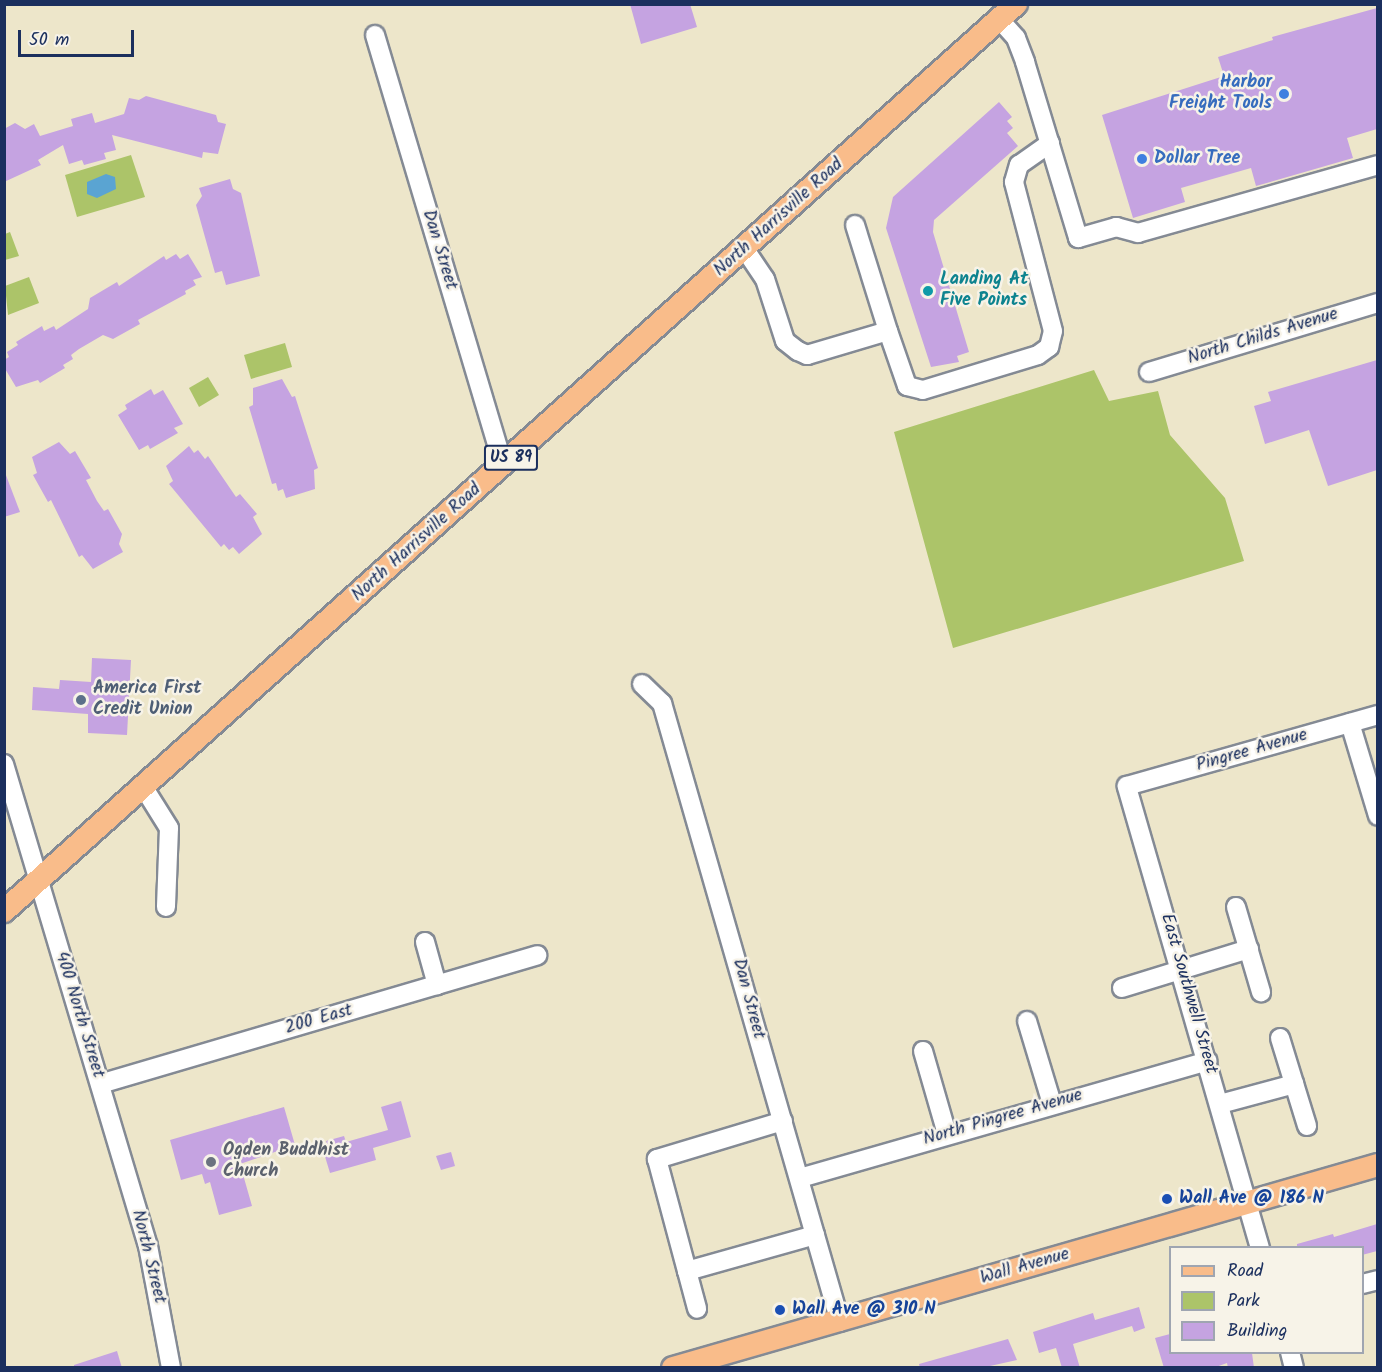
<!DOCTYPE html>
<html>
<head>
<meta charset="utf-8">
<style>
  body { margin:0 }
  #map { position:relative; width:1382px; height:1372px; overflow:hidden; background:#ede6ca; font-family:Kalam,sans-serif }
  div>[style] { position:absolute }
  .green>* { inset:0; background:#acc469 }
  .water>* { inset:0; background:#5aa4d2 }
  .building>* { inset:0; background:#c5a3e1 }
  .roads { filter:drop-shadow(2px 0 #848a94) drop-shadow(-2px 0 #848a94) drop-shadow(0 2px #848a94) drop-shadow(0 -2px #848a94) }
  .minor>* { height:18px; margin:-9px; padding:0 9px; transform-origin:9px; border-radius:9px; background:#fff }
  .major>* { height:22px; margin:-11px; padding:0 11px; transform-origin:11px; border-radius:11px; background:#f9bc8a }
  .dots>* { width:16px; height:16px; translate:-50% -50%; box-sizing:border-box; border:3px solid #f7f3e8; border-radius:50% }
  span { translate:-50% -50%; white-space:nowrap; text-align:center; line-height:1.15; -webkit-text-stroke:5px #f7f3e8; paint-order:stroke }
  .shield-label span { padding:2px 4px; background:#f7f3e8; border:2px solid; border-radius:4px; -webkit-text-stroke-width:0 }
  .shield-label { font-size:16px; color:#1b2f5e; font-weight:700 }
  .shop-label { font-size:18px; color:#366cbe; font-weight:700 }
  .right { translate:-100% -50%; text-align:right }
  .left { translate:0 -50%; text-align:left }
  .street-label { font-size:18px; color:#1b2f5e }
  .culture-label { font-size:18px; color:#0d838f; font-weight:700 }
  .service-label { font-size:18px; color:#4e5e75; font-weight:700 }
  .worship-label { font-size:18px; color:#5b616d; font-weight:700 }
  .transit-label { font-size:18px; color:#164399; font-weight:700 }
  .frame { position:absolute; inset:0; border:6px solid #1b2f5e; pointer-events:none }
  .legend { position:absolute; left:1169px; top:1246px; width:195px; height:108px; box-sizing:border-box; background:#f7f3e8; border:2px solid #9fa5b1; margin:0; padding:8px 10px; list-style:none; font-size:18px; color:#1b2f5e }
  .legend li { display:flex; align-items:center; gap:12px; height:30px }
  .legend b { width:30px; border:2px solid #9fa5b1 }
  .scale { position:absolute; left:18px; top:30px; width:116px; height:27px; box-sizing:border-box; border:3px solid #1b2f5e; border-top:0; padding-left:8px; font-size:18px; line-height:21px; white-space:nowrap; color:#1b2f5e; -webkit-text-stroke:4px #f7f3e8; paint-order:stroke }
</style>
</head>
<body>
<div id="map">
  <div class="green">
    <i style="clip-path:polygon(131px 155px,145px 197px,77px 217px,65px 175px)"></i>
    <i style="clip-path:polygon(10px 232px,19px 256px,5px 260px,5px 234px)"></i>
    <i style="clip-path:polygon(29px 277px,39px 303px,8px 315px,5px 286px)"></i>
    <i style="clip-path:polygon(285px 343px,292px 367px,251px 379px,244px 355px)"></i>
    <i style="clip-path:polygon(1094px 370px,1109px 401px,1158px 391px,1170px 435px,1225px 498px,1244px 561px,953px 648px,894px 432px)"></i>
    <i style="clip-path:polygon(208px 377px,219px 395px,199px 407px,189px 388px)"></i>
  </div>
  <div class="water">
    <i style="clip-path:polygon(106px 174px,115px 177px,116px 189px,97px 198px,87px 194px,87px 182px)"></i>
  </div>
  <div class="building">
    <i style="clip-path:polygon(630px 4px,690px 4px,697px 27px,641px 44px)"></i>
    <i style="clip-path:polygon(1377px 8px,1377px 129px,1347px 138px,1353px 158px,1256px 186px,1251px 168px,1181px 188px,1185px 202px,1133px 218px,1102px 115px,1224px 76px,1218px 57px,1273px 40px,1272px 37px)"></i>
    <i style="clip-path:polygon(146px 96px,216px 115px,218px 122px,226px 124px,218px 154px,203px 152px,202px 158px,112px 135px,116px 150px,104px 153px,106px 159px,84px 165px,82px 160px,69px 164px,63px 145px,38px 160px,41px 165px,4px 182px,4px 129px,15px 123px,25px 129px,34px 124px,40px 136px,73px 126px,71px 119px,92px 113px,95px 123px,124px 114px,129px 98px,139px 100px)"></i>
    <i style="clip-path:polygon(999px 102px,1012px 117px,1007px 121px,1013px 128px,1007px 133px,1018px 146px,934px 220px,933px 232px,969px 352px,957px 356px,959px 362px,931px 367px,886px 228px,893px 197px)"></i>
    <i style="clip-path:polygon(230px 179px,233px 189px,241px 193px,260px 276px,226px 285px,222px 271px,215px 273px,196px 205px,202px 196px,199px 188px)"></i>
    <i style="clip-path:polygon(176px 254px,180px 259px,188px 254px,202px 277px,193px 280px,196px 285px,185px 291px,186px 294px,138px 320px,140px 324px,113px 339px,103px 335px,79px 349px,71px 355px,73px 359px,63px 365px,65px 368px,40px 383px,38px 380px,16px 387px,4px 367px,4px 360px,9px 357px,7px 352px,18px 345px,16px 342px,42px 326px,44px 331px,54px 326px,56px 330px,88px 309px,90px 298px,117px 282px,119px 286px,164px 256px,166px 260px)"></i>
    <i style="clip-path:polygon(1377px 360px,1377px 470px,1328px 486px,1309px 430px,1265px 444px,1254px 406px,1271px 401px,1268px 392px)"></i>
    <i style="clip-path:polygon(282px 379px,292px 397px,295px 396px,318px 468px,314px 470px,315px 489px,286px 498px,283px 489px,278px 491px,276px 483px,272px 484px,249px 407px,253px 405px,253px 388px)"></i>
    <i style="clip-path:polygon(151px 389px,154px 395px,163px 390px,183px 424px,174px 428px,178px 433px,150px 449px,148px 445px,139px 450px,118px 415px,127px 409px,125px 405px)"></i>
    <i style="clip-path:polygon(59px 442px,70px 454px,75px 451px,91px 478px,86px 480px,97px 501px,104px 511px,108px 509px,122px 534px,119px 544px,123px 552px,93px 569px,82px 555px,79px 557px,51px 500px,48px 502px,33px 475px,37px 473px,32px 457px)"></i>
    <i style="clip-path:polygon(189px 446px,194px 453px,198px 450px,205px 459px,208px 456px,236px 497px,240px 494px,257px 514px,253px 517px,262px 534px,239px 554px,233px 547px,229px 550px,224px 544px,221px 547px,169px 484px,173px 481px,166px 466px)"></i>
    <i style="clip-path:polygon(4px 470px,20px 512px,4px 517px)"></i>
    <i style="clip-path:polygon(92px 658px,131px 660px,127px 735px,88px 733px,88px 714px,32px 710px,33px 687px,59px 689px,60px 680px,91px 682px)"></i>
    <i style="clip-path:polygon(401px 1101px,411px 1137px,373px 1148px,376px 1160px,330px 1173px,323px 1150px,328px 1148px,326px 1141px,344px 1136px,346px 1142px,388px 1130px,381px 1107px)"></i>
    <i style="clip-path:polygon(284px 1107px,295px 1145px,240px 1164px,252px 1206px,219px 1215px,210px 1182px,205px 1184px,202px 1174px,181px 1180px,170px 1140px)"></i>
    <i style="clip-path:polygon(451px 1152px,455px 1166px,441px 1170px,436px 1156px)"></i>
    <i style="clip-path:polygon(1377px 1224px,1377px 1251px,1362px 1255px,1362px 1248px,1297px 1248px,1297px 1244px,1333px 1234px,1334px 1237px)"></i>
    <i style="clip-path:polygon(1139px 1307px,1145px 1328px,1134px 1332px,1132px 1326px,1073px 1344px,1080px 1368px,1062px 1368px,1056px 1348px,1039px 1353px,1033px 1332px,1093px 1313px,1095px 1320px)"></i>
    <i style="clip-path:polygon(1170px 1334px,1170px 1353px,1252px 1353px,1254px 1368px,1228px 1368px,1227px 1363px,1213px 1368px,1164px 1368px,1155px 1338px)"></i>
    <i style="clip-path:polygon(1008px 1339px,1017px 1360px,981px 1368px,920px 1368px,919px 1364px)"></i>
    <i style="clip-path:polygon(117px 1351px,122px 1368px,74px 1368px,74px 1365px)"></i>
  </div>
  <div class="roads">
    <div class="minor">
      <i style="left:999px;top:19px;width:25px;rotate:48deg"></i>
      <i style="left:1016px;top:38px;width:26px;rotate:69deg"></i>
      <i style="left:1025px;top:62px;width:184px;rotate:73.2deg"></i>
      <i style="left:1078px;top:238px;width:40px;rotate:-16deg"></i>
      <i style="left:1116px;top:227px;width:23px;rotate:15deg"></i>
      <i style="left:1138px;top:233px;width:249px;rotate:-15.8deg"></i>
      <i style="left:375px;top:35px;width:449px;rotate:73.4deg"></i>
      <i style="left:855px;top:225px;width:111px;rotate:72.7deg"></i>
      <i style="left:744px;top:248px;width:37px;rotate:56deg"></i>
      <i style="left:765px;top:279px;width:65px;rotate:72.1deg"></i>
      <i style="left:785px;top:341px;width:16px;rotate:38deg"></i>
      <i style="left:798px;top:351px;width:10px;rotate:24deg"></i>
      <i style="left:807px;top:355px;width:84px;rotate:-16.5deg"></i>
      <i style="left:888px;top:331px;width:58px;rotate:70.9deg"></i>
      <i style="left:907px;top:386px;width:16px;rotate:14deg"></i>
      <i style="left:923px;top:390px;width:120px;rotate:-16.9deg"></i>
      <i style="left:1038px;top:355px;width:14px;rotate:-36deg"></i>
      <i style="left:1049px;top:347px;width:16px;rotate:-76deg"></i>
      <i style="left:1053px;top:331px;width:154px;rotate:-104.7deg"></i>
      <i style="left:1014px;top:182px;width:18px;rotate:-74deg"></i>
      <i style="left:1019px;top:165px;width:38px;rotate:-35deg"></i>
      <i style="left:1149px;top:372px;width:239px;rotate:-16.8deg"></i>
      <i style="left:642px;top:684px;width:28px;rotate:44deg"></i>
      <i style="left:662px;top:703px;width:644px;rotate:73.96deg"></i>
      <i style="left:1350px;top:723px;width:97px;rotate:73.2deg"></i>
      <i style="left:4px;top:764px;width:503px;rotate:73.37deg"></i>
      <i style="left:148px;top:1246px;width:124px;rotate:79.3deg"></i>
      <i style="left:144px;top:788px;width:47px;rotate:58deg"></i>
      <i style="left:169px;top:828px;width:79px;rotate:92.2deg"></i>
      <i style="left:1236px;top:907px;width:89px;rotate:73.6deg"></i>
      <i style="left:425px;top:942px;width:45px;rotate:74.4deg"></i>
      <i style="left:1122px;top:988px;width:133px;rotate:-17.1deg"></i>
      <i style="left:1027px;top:1021px;width:87px;rotate:73.2deg"></i>
      <i style="left:1280px;top:1038px;width:92px;rotate:72.9deg"></i>
      <i style="left:923px;top:1051px;width:86px;rotate:73.9deg"></i>
      <i style="left:100px;top:1084px;width:456px;rotate:-16.4deg"></i>
      <i style="left:1220px;top:1104px;width:77px;rotate:-15.1deg"></i>
      <i style="left:783px;top:1121px;width:132px;rotate:163.2deg"></i>
      <i style="left:657px;top:1159px;width:116px;rotate:75deg"></i>
      <i style="left:687px;top:1271px;width:133px;rotate:-15.7deg"></i>
      <i style="left:800px;top:1178px;width:424px;rotate:-16deg"></i>
      <i style="left:1260px;top:1248px;width:481px;rotate:-106.1deg"></i>
      <i style="left:1127px;top:786px;width:261px;rotate:-15.8deg"></i>
      <i style="left:687px;top:1271px;width:39px;rotate:75deg"></i>
      <i style="left:1362px;top:1284px;width:16px;rotate:-14deg"></i>
      <i style="left:1290px;top:1352px;width:16px;rotate:76deg"></i>
    </div>
    <div class="major">
      <i style="left:4px;top:911px;width:1359px;rotate:-41.87deg"></i>
      <i style="left:673px;top:1368px;width:734px;rotate:-16.06deg"></i>
    </div>
  </div>
  <div class="dots">
    <i style="left:1284px;top:94px;background:#3f7fe0"></i>
    <i style="left:1142px;top:159px;background:#3f7fe0"></i>
    <i style="left:928px;top:291px;background:#0f9aa8"></i>
    <i style="left:81px;top:700px;background:#5c6f8a"></i>
    <i style="left:211px;top:1162px;background:#6b7280"></i>
    <i style="left:1167px;top:1199px;background:#1a4fb4"></i>
    <i style="left:780px;top:1310px;background:#1a4fb4"></i>
  </div>
  <div class="shield-label">
    <span style="left:511px;top:458px">US 89</span>
  </div>
  <div class="shop-label">
    <span class="right" style="left:1272px;top:94px">Harbor<br>Freight Tools</span>
    <span class="left" style="left:1154px;top:159px">Dollar Tree</span>
  </div>
  <div class="street-label">
    <span style="left:779px;top:218px;rotate:-42deg">North Harrisville Road</span>
    <span style="left:439px;top:250px;rotate:73deg">Dan Street</span>
    <span style="left:1263px;top:337px;rotate:-17deg">North Childs Avenue</span>
    <span style="left:417px;top:543px;rotate:-42deg">North Harrisville Road</span>
    <span style="left:1252px;top:751px;rotate:-16deg">Pingree Avenue</span>
    <span style="left:1188px;top:994px;rotate:74deg">East Southwell Street</span>
    <span style="left:748px;top:999px;rotate:75deg">Dan Street</span>
    <span style="left:79px;top:1015px;rotate:73deg">400 North Street</span>
    <span style="left:319px;top:1020px;rotate:-16deg">200 East</span>
    <span style="left:1003px;top:1118px;rotate:-16deg">North Pingree Avenue</span>
    <span style="left:148px;top:1257px;rotate:76deg">North Street</span>
    <span style="left:1025px;top:1267px;rotate:-16deg">Wall Avenue</span>
  </div>
  <div class="culture-label">
    <span class="left" style="left:940px;top:291px">Landing At<br>Five Points</span>
  </div>
  <div class="service-label">
    <span class="left" style="left:93px;top:700px">America First<br>Credit Union</span>
  </div>
  <div class="worship-label">
    <span class="left" style="left:223px;top:1162px">Ogden Buddhist<br>Church</span>
  </div>
  <div class="transit-label">
    <span class="left" style="left:1179px;top:1199px">Wall Ave @ 186 N</span>
    <span class="left" style="left:792px;top:1310px">Wall Ave @ 310 N</span>
  </div>
  <div class="frame"></div>
  <ul class="legend">
  <li><b style="height:8px;background:#f9bc8a"></b>Road</li>
  <li><b style="height:16px;background:#acc469"></b>Park</li>
  <li><b style="height:16px;background:#c5a3e1"></b>Building</li>
  </ul>
  <div class="scale">50 m</div>
</div>
</body>
</html>
